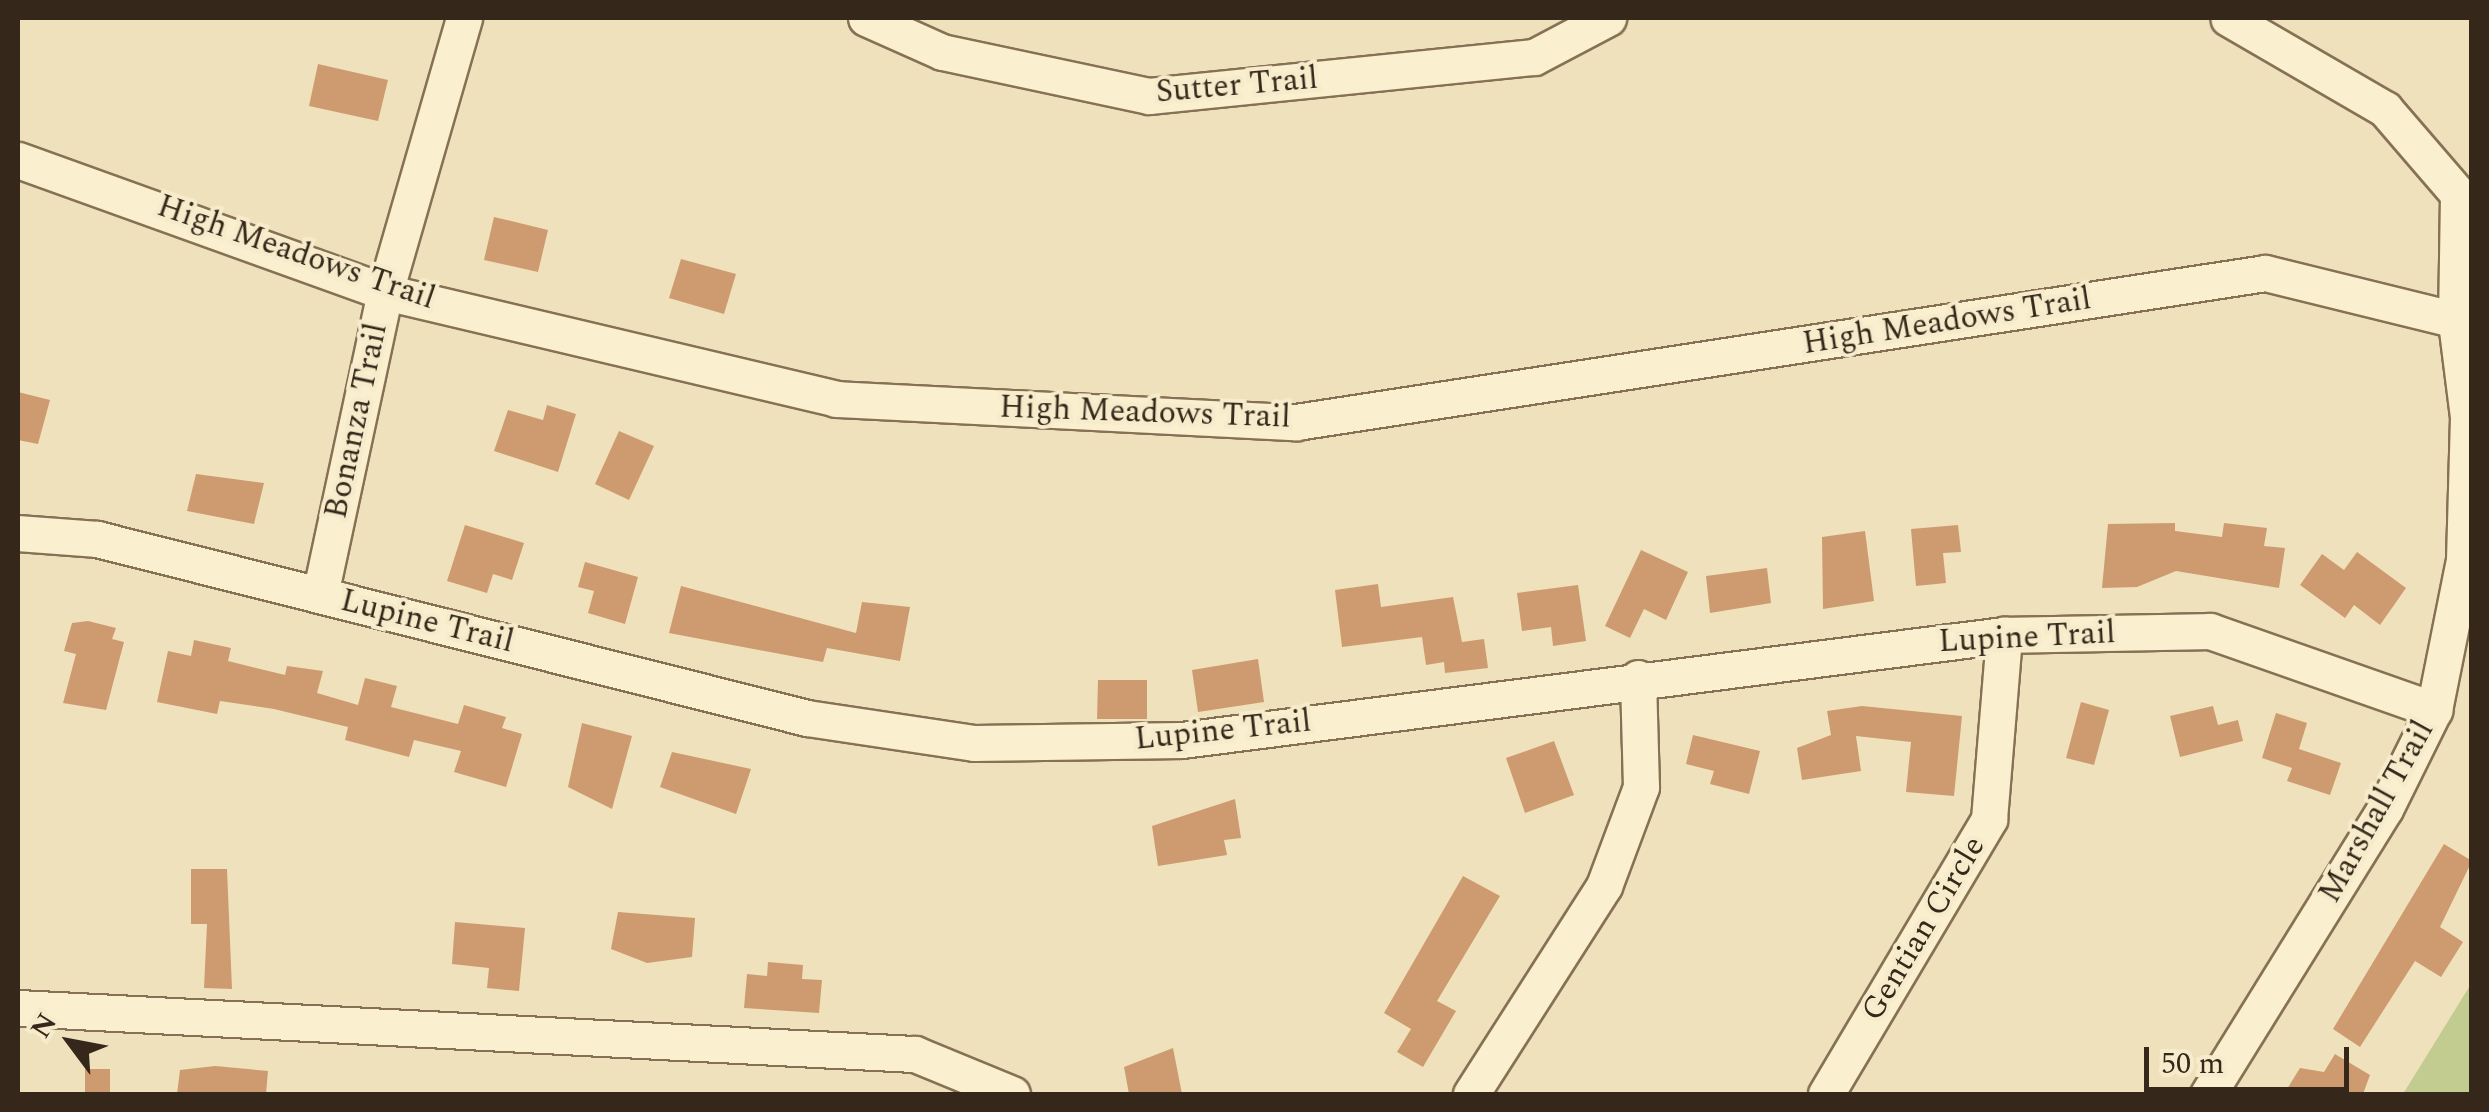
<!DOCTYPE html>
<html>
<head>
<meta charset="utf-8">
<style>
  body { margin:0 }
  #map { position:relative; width:2489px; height:1112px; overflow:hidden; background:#efe1bb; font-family:Spectral,serif }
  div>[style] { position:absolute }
  .green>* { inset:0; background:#c3cc90 }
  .building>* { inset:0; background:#ce9b70 }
  .roads { filter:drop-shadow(2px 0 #867155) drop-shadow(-2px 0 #867155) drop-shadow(0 2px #867155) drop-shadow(0 -2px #867155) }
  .minor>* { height:35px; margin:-17.5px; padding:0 17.5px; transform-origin:17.5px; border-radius:17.5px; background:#faefce }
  span { translate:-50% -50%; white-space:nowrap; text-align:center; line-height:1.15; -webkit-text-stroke:8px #f6ebcb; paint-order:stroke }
  .street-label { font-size:32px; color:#35281a }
  .frame { position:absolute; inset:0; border:20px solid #35281a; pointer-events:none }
  .north { position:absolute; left:20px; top:992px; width:100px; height:100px; -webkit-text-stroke:8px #f6ebcb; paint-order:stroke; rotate:302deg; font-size:28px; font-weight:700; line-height:40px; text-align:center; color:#35281a }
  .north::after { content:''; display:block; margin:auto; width:35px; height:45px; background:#35281a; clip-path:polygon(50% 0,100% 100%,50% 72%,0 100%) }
  .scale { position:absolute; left:2144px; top:1047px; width:205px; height:45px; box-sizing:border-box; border:5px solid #35281a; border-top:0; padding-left:12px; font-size:30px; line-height:35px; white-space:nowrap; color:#35281a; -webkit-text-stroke:8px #f6ebcb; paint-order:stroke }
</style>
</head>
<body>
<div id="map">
  <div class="green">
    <i style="clip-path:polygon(2471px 984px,2471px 1094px,2403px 1094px)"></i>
  </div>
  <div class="building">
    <i style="clip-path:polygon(318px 64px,388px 80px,378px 121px,309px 106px)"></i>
    <i style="clip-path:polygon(494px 217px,548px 230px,538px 272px,484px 260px)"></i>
    <i style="clip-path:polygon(681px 259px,736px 274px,724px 314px,669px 298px)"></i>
    <i style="clip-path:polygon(18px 392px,50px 400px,38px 444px,18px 440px)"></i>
    <i style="clip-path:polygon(547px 405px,576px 414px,558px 472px,494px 451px,508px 410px,543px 420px)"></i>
    <i style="clip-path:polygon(619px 431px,654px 446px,629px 500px,595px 484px)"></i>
    <i style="clip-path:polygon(196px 474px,264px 483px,254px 524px,187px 511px)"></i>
    <i style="clip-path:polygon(2175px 523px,2175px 531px,2222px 537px,2224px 523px,2267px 528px,2264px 546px,2285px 548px,2279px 588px,2176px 571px,2137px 587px,2102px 588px,2108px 524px)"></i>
    <i style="clip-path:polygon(465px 525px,524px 543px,512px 580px,493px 574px,487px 593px,447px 581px)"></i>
    <i style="clip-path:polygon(1958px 525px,1961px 552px,1943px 553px,1946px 583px,1916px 586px,1911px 529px)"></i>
    <i style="clip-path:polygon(1865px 531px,1874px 601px,1823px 609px,1822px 537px)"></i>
    <i style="clip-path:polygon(1641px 550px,1688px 572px,1666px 620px,1644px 609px,1630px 638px,1605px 626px)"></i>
    <i style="clip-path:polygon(2357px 552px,2406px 588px,2380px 625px,2354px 605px,2345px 618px,2300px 585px,2322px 554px,2344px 570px)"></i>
    <i style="clip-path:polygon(585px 562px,638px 577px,625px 624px,588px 613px,594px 591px,578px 587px)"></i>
    <i style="clip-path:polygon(1767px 568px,1771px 603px,1710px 613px,1706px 576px)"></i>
    <i style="clip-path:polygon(1378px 584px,1381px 607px,1453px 597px,1462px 642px,1484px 639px,1488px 668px,1445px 673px,1444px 662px,1426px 665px,1422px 637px,1342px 647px,1335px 590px)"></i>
    <i style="clip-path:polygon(1578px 585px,1586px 641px,1553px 646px,1551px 627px,1522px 631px,1517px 593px)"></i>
    <i style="clip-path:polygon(681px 586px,856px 633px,862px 602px,910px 607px,900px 661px,827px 648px,823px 662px,669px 633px)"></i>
    <i style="clip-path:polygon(88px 621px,116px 628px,112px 639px,124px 642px,106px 710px,63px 703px,76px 654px,64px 651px,72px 623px)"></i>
    <i style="clip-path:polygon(194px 640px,231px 648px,228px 661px,285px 675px,287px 666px,323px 671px,317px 693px,358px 705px,365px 678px,397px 686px,391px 707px,458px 724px,464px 705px,506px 717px,502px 728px,522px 734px,506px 787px,454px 772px,461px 751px,414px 740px,409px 757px,345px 740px,348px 727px,274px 709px,220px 701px,217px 714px,157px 702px,168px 651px,191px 656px)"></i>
    <i style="clip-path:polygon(1258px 659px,1264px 702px,1198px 712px,1192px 670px)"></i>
    <i style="clip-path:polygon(1098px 680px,1147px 680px,1147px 719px,1097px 719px)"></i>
    <i style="clip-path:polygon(2081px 702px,2109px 710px,2094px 765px,2066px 758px)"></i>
    <i style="clip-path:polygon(1862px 706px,1962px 716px,1954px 796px,1906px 792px,1911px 742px,1856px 736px,1861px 771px,1802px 780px,1797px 748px,1831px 735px,1827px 711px)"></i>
    <i style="clip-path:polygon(2213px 706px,2218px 725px,2238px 720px,2243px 741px,2180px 757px,2170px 716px)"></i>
    <i style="clip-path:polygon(2276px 713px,2307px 723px,2299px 749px,2341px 763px,2330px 795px,2287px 781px,2292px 768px,2262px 758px)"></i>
    <i style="clip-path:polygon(582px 723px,632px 736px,612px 809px,568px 787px)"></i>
    <i style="clip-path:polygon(1693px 735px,1760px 751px,1749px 794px,1710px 784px,1714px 771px,1686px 764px)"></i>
    <i style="clip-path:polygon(1554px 741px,1574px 795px,1525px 813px,1506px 758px)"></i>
    <i style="clip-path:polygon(672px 752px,751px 769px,736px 814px,660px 787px)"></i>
    <i style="clip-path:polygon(1235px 799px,1241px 838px,1224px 840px,1227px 855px,1158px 866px,1152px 826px)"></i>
    <i style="clip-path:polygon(2444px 844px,2472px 861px,2440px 927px,2463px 942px,2441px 977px,2415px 961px,2360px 1047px,2333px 1029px)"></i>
    <i style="clip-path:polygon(191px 869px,227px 869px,232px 989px,204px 988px,207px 924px,191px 924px)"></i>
    <i style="clip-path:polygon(1463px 876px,1500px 896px,1437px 1001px,1456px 1011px,1423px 1067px,1397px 1052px,1411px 1029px,1384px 1013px)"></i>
    <i style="clip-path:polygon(618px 912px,695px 918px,692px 957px,647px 963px,611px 949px)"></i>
    <i style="clip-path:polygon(455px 922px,525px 928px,519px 991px,487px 988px,489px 968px,452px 964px)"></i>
    <i style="clip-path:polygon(768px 962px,803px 965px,802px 979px,822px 980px,819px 1013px,744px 1008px,747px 974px,767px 976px)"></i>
    <i style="clip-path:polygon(1173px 1048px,1182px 1094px,1129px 1094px,1124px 1067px)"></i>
    <i style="clip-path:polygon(2335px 1054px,2370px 1075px,2363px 1094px,2284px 1094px,2300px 1068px,2324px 1072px)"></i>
    <i style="clip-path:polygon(215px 1066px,268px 1071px,266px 1094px,177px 1094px,180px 1070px)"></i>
    <i style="clip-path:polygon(85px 1069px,110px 1069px,110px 1094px,85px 1094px)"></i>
  </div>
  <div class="roads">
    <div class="minor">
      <i style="left:866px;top:18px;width:83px;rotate:24.1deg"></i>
      <i style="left:942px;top:52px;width:212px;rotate:12deg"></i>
      <i style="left:1149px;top:96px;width:387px;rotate:-5.8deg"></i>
      <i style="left:1534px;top:57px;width:84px;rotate:-27.8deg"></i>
      <i style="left:18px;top:160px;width:390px;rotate:19.8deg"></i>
      <i style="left:385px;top:292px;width:464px;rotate:13.3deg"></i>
      <i style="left:836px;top:399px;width:461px;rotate:2.9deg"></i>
      <i style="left:1296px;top:422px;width:980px;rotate:-8.74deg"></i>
      <i style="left:2265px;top:273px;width:213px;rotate:13.8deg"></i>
      <i style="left:18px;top:533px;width:79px;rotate:4.3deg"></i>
      <i style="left:97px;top:539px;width:732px;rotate:14.15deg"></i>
      <i style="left:807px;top:718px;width:169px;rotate:8.5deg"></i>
      <i style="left:974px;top:743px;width:208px;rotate:-0.8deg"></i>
      <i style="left:1182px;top:740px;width:829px;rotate:-7.28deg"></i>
      <i style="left:2004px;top:635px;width:206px;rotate:-1.1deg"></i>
      <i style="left:2210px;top:631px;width:238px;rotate:19.4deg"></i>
      <i style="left:320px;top:595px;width:310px;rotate:-77.9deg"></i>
      <i style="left:385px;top:292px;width:285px;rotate:-73.9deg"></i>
      <i style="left:18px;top:1008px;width:898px;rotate:2.94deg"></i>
      <i style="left:915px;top:1054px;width:105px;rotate:22.4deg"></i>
      <i style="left:1471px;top:1094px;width:247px;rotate:-57.4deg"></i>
      <i style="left:1604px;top:886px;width:106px;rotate:-69.5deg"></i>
      <i style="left:1641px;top:787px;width:109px;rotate:-91.6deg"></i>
      <i style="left:1826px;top:1094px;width:320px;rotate:-59.3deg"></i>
      <i style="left:1989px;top:819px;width:185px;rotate:-85.3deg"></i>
      <i style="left:2208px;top:1094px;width:335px;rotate:-58.2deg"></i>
      <i style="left:2385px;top:809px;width:110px;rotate:-63.7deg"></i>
      <i style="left:2434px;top:710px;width:153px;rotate:-78.7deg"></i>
      <i style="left:2464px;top:560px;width:143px;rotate:-88.4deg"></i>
      <i style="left:2468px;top:417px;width:96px;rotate:-97.2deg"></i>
      <i style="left:2456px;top:322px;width:128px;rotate:-89.1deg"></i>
      <i style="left:2458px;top:194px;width:112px;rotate:-130.7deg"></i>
      <i style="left:2385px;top:109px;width:181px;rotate:-149.9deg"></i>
    </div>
  </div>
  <div class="street-label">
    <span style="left:1237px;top:86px;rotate:-5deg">Sutter Trail</span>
    <span style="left:296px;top:253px;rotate:19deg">High Meadows Trail</span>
    <span style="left:1947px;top:322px;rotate:-9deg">High Meadows Trail</span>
    <span style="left:1145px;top:413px;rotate:2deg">High Meadows Trail</span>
    <span style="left:357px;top:421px;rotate:-78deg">Bonanza Trail</span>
    <span style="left:427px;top:622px;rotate:14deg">Lupine Trail</span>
    <span style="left:2027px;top:638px;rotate:-3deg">Lupine Trail</span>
    <span style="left:1223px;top:731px;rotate:-6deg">Lupine Trail</span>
    <span style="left:2377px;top:812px;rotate:-61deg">Marshall Trail</span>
    <span style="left:1924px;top:929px;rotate:-59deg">Gentian Circle</span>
  </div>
  <div class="frame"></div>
  <div class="north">N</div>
  <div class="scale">50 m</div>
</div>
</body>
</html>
